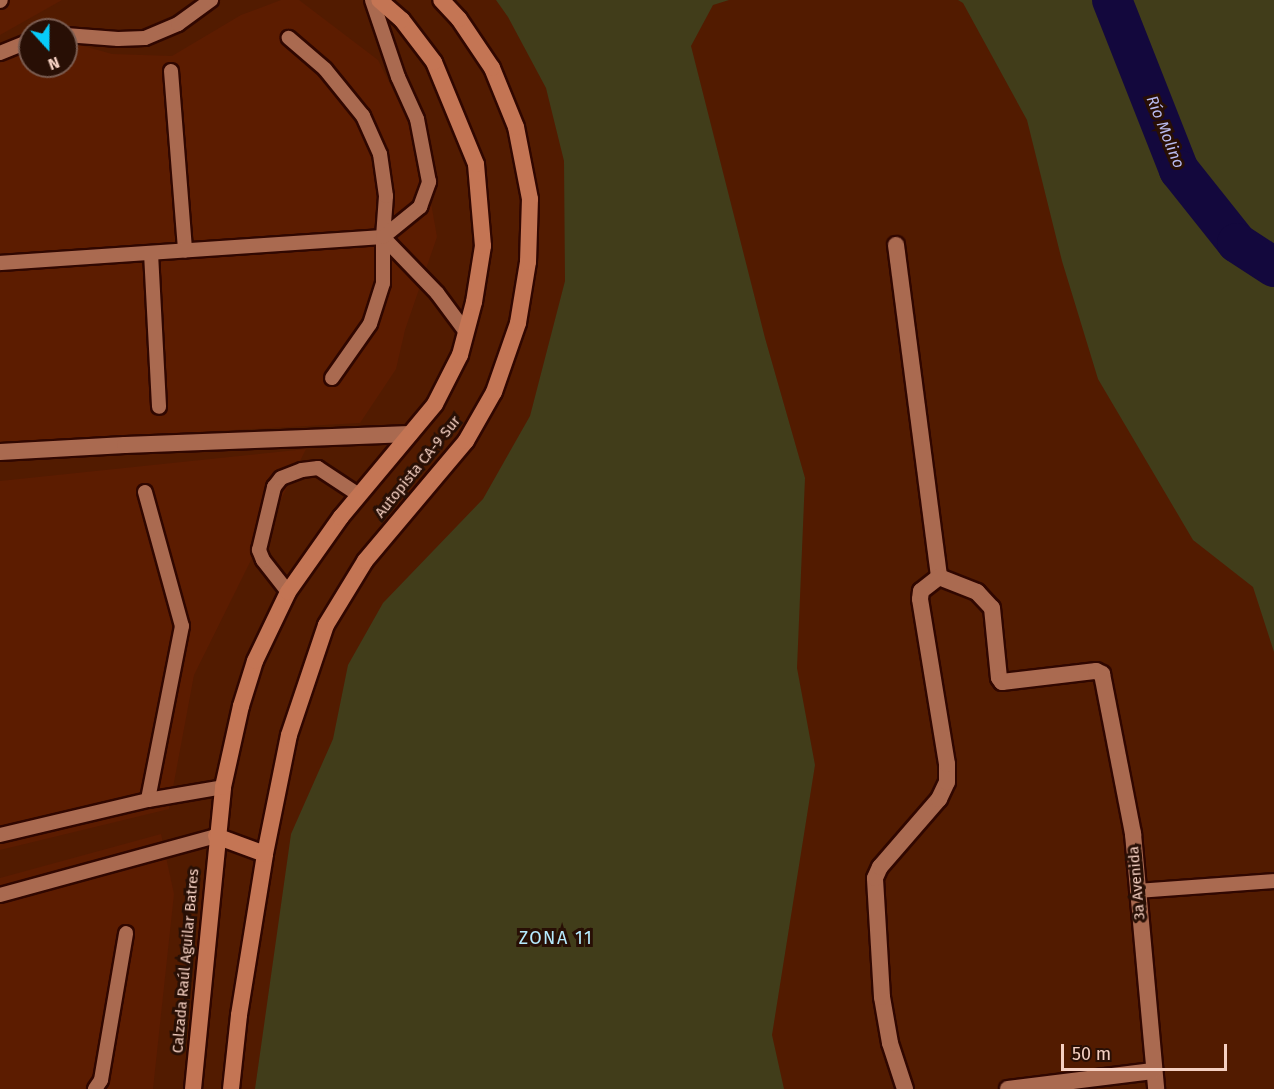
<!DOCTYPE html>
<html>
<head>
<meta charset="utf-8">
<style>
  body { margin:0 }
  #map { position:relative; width:1274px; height:1089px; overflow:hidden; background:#521b00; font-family:"Fira Sans",sans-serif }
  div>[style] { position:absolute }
  .built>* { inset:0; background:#5c1c00 }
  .green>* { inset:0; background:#413d1a }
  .river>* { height:40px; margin:-20px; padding:0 20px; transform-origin:20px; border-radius:20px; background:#13083d }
  .roads { filter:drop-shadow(2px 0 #300700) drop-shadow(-2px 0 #300700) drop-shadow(0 2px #300700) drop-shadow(0 -2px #300700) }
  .service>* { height:14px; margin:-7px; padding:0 7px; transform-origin:7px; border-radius:7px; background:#aa6a50 }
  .minor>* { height:16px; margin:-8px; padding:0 8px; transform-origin:8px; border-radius:8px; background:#aa6a50 }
  .trunk>* { height:16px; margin:-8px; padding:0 8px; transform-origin:8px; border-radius:8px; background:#c47554 }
  span { translate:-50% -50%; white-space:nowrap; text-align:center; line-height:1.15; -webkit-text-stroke:6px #280f05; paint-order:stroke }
  .street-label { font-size:15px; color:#f5d0c2 }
  .water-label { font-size:16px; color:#b9bbf0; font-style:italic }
  .quarter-label { font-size:18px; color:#b6ebff; letter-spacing:1.5px }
  .north { position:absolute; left:18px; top:18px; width:60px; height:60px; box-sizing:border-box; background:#280f05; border:2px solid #7a5c51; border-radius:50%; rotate:159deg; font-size:16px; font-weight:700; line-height:24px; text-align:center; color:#f5d0c2 }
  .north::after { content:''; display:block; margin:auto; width:21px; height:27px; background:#08cbf9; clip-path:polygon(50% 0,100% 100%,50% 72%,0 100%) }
  .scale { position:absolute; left:1061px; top:1044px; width:166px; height:27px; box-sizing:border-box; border:3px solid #f5d0c2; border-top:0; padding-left:8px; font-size:18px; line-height:21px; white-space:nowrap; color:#f5d0c2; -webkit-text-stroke:4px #280f05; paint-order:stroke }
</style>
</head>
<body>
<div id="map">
  <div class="built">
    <i style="clip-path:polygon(0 0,62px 0,0 35px)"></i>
    <i style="clip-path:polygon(281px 0,299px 0,378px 60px,421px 146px,437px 237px,405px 330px,396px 369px,360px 423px,0 443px,0 63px,30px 46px,30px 66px,66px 66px,66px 41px,112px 54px,172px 56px,241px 15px)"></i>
    <i style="clip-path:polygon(306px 449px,194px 675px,169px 809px,0 850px,0 481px)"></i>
    <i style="clip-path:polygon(161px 834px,174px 894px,153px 1089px,0 1089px,0 878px)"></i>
  </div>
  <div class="green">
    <i style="clip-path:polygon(496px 0,729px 0,713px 5px,691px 46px,765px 338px,805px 478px,797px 668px,815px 765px,772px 1035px,784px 1089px,255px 1089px,291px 834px,333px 739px,348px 665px,383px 603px,483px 499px,530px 416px,565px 281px,564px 161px,546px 88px,508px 17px)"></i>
    <i style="clip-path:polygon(958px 0,1274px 0,1274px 652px,1253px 587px,1193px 540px,1098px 379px,1062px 261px,1027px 120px,963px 3px)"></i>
  </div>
  <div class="river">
    <i style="left:1112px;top:0;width:183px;rotate:68.5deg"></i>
    <i style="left:1179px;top:170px;width:93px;rotate:51.5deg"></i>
    <i style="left:1237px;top:243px;width:44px;rotate:33deg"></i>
  </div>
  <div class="roads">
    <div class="service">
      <i style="left:0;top:1px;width:1px;rotate:-45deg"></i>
      <i style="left:66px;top:35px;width:52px;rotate:4.4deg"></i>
      <i style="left:118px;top:39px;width:27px;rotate:-2deg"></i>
      <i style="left:145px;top:38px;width:36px;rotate:-23deg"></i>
      <i style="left:178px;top:24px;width:41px;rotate:-36deg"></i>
      <i style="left:0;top:53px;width:32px;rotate:-22deg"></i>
      <i style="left:171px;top:71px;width:180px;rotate:85.5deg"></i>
      <i style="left:383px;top:237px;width:78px;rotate:46deg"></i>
      <i style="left:437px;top:293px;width:49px;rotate:53.4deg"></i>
      <i style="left:151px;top:253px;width:154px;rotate:87deg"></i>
      <i style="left:0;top:263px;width:384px;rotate:-3.9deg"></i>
      <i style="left:383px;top:237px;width:41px;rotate:-85.8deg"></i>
      <i style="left:386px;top:196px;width:42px;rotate:-98.1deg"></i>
      <i style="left:380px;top:154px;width:42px;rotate:-114.1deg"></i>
      <i style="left:363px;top:116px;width:60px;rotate:-129deg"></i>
      <i style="left:325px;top:69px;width:48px;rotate:-139.3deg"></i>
      <i style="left:332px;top:378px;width:66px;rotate:-54.9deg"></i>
      <i style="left:370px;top:324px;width:43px;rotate:-72.4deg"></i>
      <i style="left:383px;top:283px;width:46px;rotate:-90deg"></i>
      <i style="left:383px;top:237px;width:48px;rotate:-39deg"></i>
      <i style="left:420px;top:207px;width:27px;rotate:-70deg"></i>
      <i style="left:429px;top:182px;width:64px;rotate:-100.8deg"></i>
      <i style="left:417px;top:119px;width:46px;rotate:-114.3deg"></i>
      <i style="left:398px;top:77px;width:81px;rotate:-108.7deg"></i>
      <i style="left:145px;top:492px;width:139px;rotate:74.6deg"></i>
      <i style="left:182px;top:626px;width:177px;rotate:101.1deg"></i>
      <i style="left:288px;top:592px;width:41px;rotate:-128deg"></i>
      <i style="left:263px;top:560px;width:11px;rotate:-112deg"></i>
      <i style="left:259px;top:550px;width:65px;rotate:-76.6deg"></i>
      <i style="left:274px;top:487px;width:11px;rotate:-52deg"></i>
      <i style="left:281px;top:478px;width:22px;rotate:-21deg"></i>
      <i style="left:302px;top:470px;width:16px;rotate:-7deg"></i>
      <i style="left:318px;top:468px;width:49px;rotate:33.4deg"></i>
      <i style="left:0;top:835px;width:152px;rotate:-13.3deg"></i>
      <i style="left:148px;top:800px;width:76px;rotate:-9.8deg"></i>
      <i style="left:1137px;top:891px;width:137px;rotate:-4.2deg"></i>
      <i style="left:0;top:895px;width:224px;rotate:-15.3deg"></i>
      <i style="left:95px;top:1089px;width:11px;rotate:-56deg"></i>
      <i style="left:101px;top:1080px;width:149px;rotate:-80.3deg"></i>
    </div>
    <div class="minor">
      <i style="left:896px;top:245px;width:335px;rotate:82.6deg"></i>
      <i style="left:0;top:452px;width:125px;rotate:-3.2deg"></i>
      <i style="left:125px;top:445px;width:285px;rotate:-2.2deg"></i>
      <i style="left:939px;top:577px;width:41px;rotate:21.5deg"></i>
      <i style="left:977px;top:592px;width:22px;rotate:47deg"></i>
      <i style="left:992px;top:608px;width:70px;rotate:84.3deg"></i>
      <i style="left:999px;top:678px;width:5px;rotate:53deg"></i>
      <i style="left:1002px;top:682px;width:95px;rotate:-6.7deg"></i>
      <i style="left:1096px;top:671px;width:7px;rotate:27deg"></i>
      <i style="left:1102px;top:674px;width:163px;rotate:79deg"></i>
      <i style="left:1133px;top:834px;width:256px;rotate:84.8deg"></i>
      <i style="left:905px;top:1089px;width:48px;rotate:-108.1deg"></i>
      <i style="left:890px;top:1043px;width:47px;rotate:-99.9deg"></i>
      <i style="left:882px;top:997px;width:119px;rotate:-93.4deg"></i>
      <i style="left:875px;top:878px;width:12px;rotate:-66deg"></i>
      <i style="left:880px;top:867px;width:90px;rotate:-49.1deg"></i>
      <i style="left:939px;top:799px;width:19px;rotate:-65deg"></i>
      <i style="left:947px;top:782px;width:18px;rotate:-90deg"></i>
      <i style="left:947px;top:764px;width:167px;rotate:-99.3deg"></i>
      <i style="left:920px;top:599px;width:8px;rotate:-83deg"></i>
      <i style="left:921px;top:591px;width:23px;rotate:-38deg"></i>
      <i style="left:1008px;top:1089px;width:146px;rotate:-7.1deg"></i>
    </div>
    <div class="trunk">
      <i style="left:216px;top:836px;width:52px;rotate:20.2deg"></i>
      <i style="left:193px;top:1089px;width:303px;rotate:-84.3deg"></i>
      <i style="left:223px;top:787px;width:83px;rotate:-77.5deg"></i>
      <i style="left:241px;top:706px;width:47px;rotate:-72.7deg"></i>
      <i style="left:255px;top:661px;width:76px;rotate:-64.4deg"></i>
      <i style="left:288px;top:592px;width:92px;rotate:-54.8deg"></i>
      <i style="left:341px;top:517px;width:147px;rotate:-50.2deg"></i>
      <i style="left:435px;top:404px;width:55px;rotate:-63deg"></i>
      <i style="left:460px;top:355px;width:55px;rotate:-75.2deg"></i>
      <i style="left:474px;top:302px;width:57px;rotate:-80.9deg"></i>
      <i style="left:483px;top:246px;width:82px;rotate:-94.9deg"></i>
      <i style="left:476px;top:164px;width:110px;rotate:-112.4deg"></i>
      <i style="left:434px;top:62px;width:53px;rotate:-127.3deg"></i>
      <i style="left:402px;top:20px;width:30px;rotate:-139deg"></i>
      <i style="left:231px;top:1089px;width:74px;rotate:-83.8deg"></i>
      <i style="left:239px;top:1015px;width:163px;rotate:-80.8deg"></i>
      <i style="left:265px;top:854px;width:121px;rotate:-78.6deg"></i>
      <i style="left:289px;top:735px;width:116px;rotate:-71.4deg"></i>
      <i style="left:326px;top:625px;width:75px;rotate:-58.6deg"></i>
      <i style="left:365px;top:561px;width:157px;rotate:-49.9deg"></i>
      <i style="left:466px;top:441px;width:56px;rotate:-60.3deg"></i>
      <i style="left:494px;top:392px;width:73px;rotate:-70.8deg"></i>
      <i style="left:518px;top:323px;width:62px;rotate:-80.7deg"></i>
      <i style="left:528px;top:262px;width:63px;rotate:-88.2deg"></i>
      <i style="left:530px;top:199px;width:73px;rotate:-101deg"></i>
      <i style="left:516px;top:127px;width:64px;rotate:-112.1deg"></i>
      <i style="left:492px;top:68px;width:59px;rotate:-124deg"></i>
      <i style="left:459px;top:19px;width:26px;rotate:-133deg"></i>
    </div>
  </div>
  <div class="street-label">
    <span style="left:418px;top:467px;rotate:-51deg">Autopista CA-9 Sur</span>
    <span style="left:1137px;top:883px;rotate:-95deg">3a Avenida</span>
    <span style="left:186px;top:961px;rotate:-85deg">Calzada Raúl Aguilar Batres</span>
  </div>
  <div class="water-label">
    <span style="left:1165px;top:132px;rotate:68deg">Río Molino</span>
  </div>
  <div class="quarter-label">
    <span style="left:556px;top:938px">ZONA 11</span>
  </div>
  <div class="north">N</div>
  <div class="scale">50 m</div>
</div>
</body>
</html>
